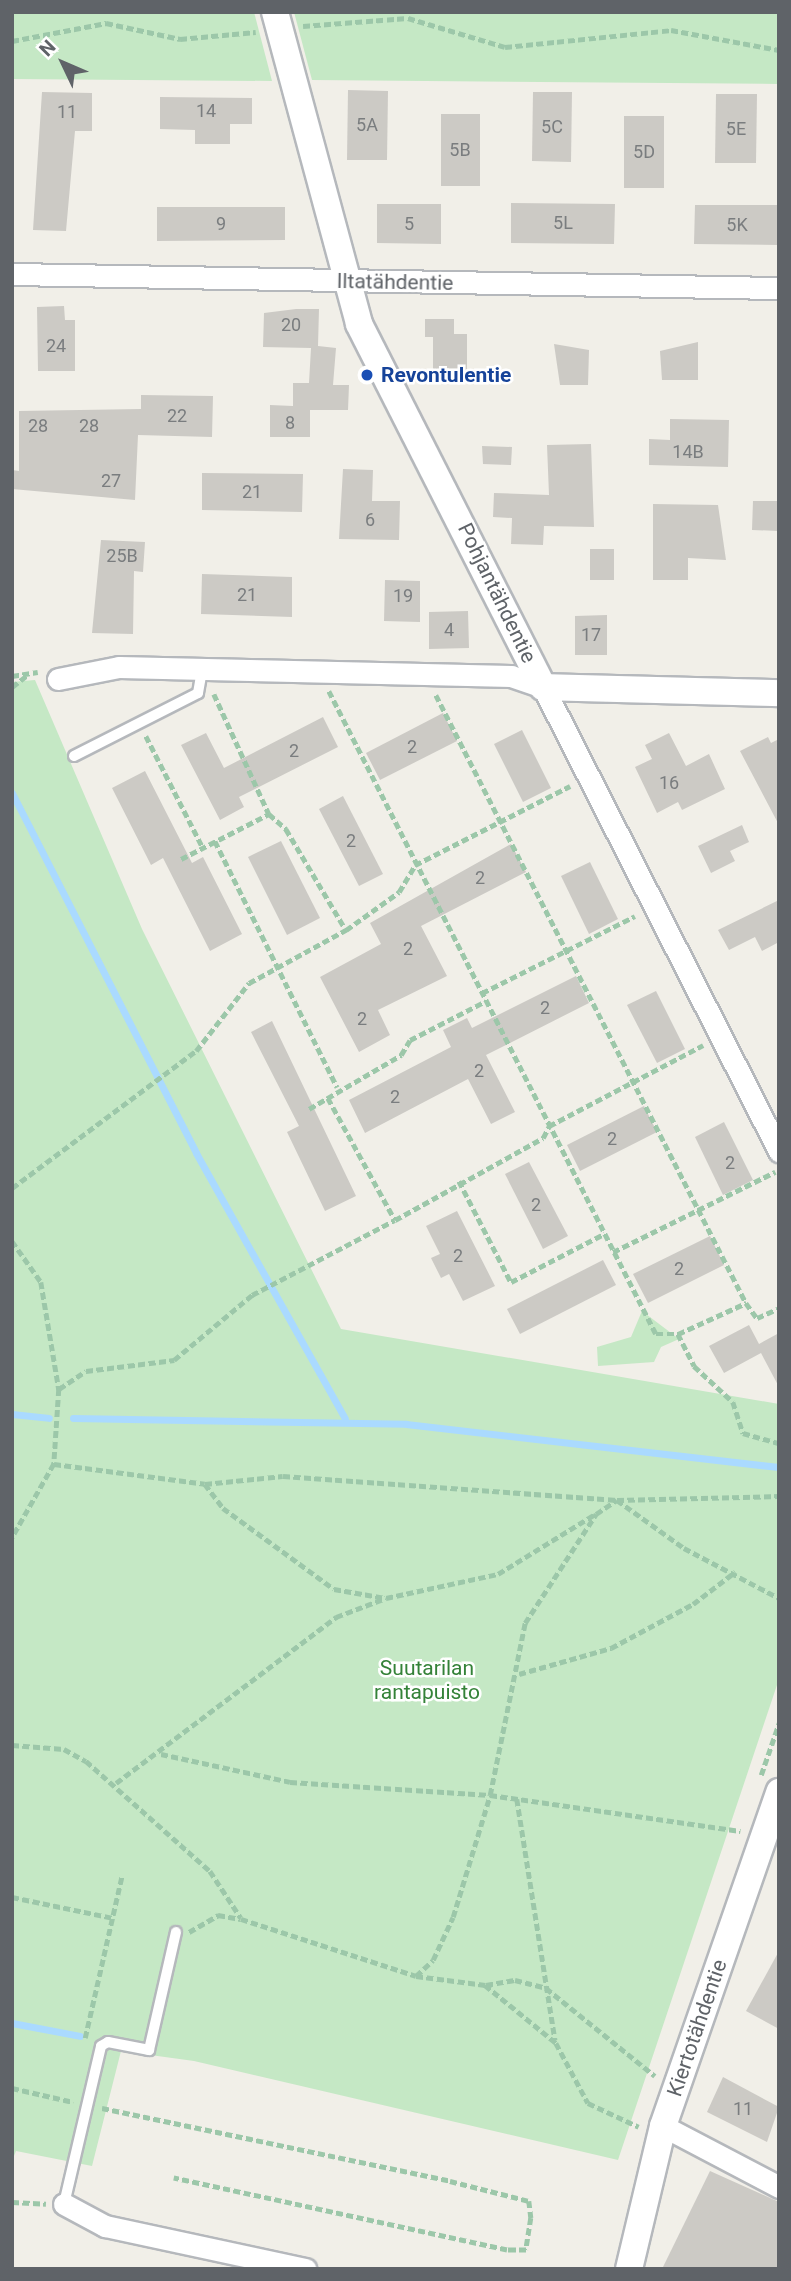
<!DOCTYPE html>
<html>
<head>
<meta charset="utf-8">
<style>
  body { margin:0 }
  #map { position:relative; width:791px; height:2281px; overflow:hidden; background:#f1efe8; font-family:Roboto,sans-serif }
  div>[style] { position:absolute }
  .green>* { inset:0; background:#c5e8c5 }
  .stream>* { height:7px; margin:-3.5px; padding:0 3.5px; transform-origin:3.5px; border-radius:3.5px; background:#aadaff }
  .building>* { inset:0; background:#cccac5 }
  .path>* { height:4.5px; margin-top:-2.25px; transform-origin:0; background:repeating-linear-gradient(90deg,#9cc7a9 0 7px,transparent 0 10.5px) }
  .roads { filter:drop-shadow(2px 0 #b5b8bc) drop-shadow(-2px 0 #b5b8bc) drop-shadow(0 2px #b5b8bc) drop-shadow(0 -2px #b5b8bc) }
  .service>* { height:10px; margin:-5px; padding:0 5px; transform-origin:5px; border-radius:5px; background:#fff }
  .minor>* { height:21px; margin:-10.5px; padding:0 10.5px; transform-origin:10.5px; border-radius:10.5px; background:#fff }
  .tertiary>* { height:26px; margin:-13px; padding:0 13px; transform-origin:13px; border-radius:13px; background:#fff }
  .dots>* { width:19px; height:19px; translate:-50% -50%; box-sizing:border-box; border:4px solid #fff; border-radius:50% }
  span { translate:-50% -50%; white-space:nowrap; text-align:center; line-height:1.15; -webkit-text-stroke:5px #fff; paint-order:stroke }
  .number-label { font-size:18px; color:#7a7d7f }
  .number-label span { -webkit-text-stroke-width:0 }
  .street-label { font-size:21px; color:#5f6368 }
  .transit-label { font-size:21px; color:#164399; font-weight:700 }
  .left { translate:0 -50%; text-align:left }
  .park-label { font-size:21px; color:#348238 }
  .frame { position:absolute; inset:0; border:14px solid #5f6368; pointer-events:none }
  .north { position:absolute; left:28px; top:28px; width:70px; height:70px; -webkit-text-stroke:5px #fff; paint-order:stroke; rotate:314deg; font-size:19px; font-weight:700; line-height:28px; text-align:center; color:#5f6368 }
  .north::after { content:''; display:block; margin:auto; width:24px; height:32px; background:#5f6368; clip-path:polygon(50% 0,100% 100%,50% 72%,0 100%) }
</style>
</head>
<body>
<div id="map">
  <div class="green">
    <i style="clip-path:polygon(12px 12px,254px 12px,272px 81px,12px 79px)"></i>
    <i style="clip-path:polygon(294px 12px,779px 12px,779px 84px,312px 80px)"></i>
    <i style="clip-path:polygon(35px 680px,142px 929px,341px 1329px,779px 1404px,779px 1679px,618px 2160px,194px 2061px,121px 2051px,92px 2166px,16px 2151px,12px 2161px,12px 682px)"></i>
    <i style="clip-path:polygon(642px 1311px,679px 1339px,661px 1347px,654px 1362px,598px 1366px,597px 1347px,631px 1337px)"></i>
  </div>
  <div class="stream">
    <i style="left:12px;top:793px;width:404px;rotate:62.9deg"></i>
    <i style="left:196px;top:1153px;width:304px;rotate:60.7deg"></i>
    <i style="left:12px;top:1414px;width:37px;rotate:6deg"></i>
    <i style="left:73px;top:1418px;width:333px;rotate:1deg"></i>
    <i style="left:406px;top:1424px;width:375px;rotate:6.6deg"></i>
    <i style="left:12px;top:2023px;width:69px;rotate:10.8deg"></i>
  </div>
  <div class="building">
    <i style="clip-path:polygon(348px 90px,388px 91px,387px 160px,347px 160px)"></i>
    <i style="clip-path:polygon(42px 92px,92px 93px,92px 131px,75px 131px,66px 231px,33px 230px)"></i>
    <i style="clip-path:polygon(533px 92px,572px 92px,571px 162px,532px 161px)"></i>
    <i style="clip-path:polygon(716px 94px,757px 94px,756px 163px,715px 163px)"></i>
    <i style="clip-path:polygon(160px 97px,252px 98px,252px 124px,230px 124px,230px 144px,195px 144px,195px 130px,160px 129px)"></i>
    <i style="clip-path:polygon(441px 114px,480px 114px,480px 186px,441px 186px)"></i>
    <i style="clip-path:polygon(624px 116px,664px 116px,664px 188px,624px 188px)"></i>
    <i style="clip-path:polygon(511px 203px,615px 204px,614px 244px,511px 243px)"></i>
    <i style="clip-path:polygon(377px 204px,441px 204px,441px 244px,377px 243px)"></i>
    <i style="clip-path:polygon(695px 205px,779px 205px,779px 245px,694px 244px)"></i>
    <i style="clip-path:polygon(157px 207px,285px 207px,285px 240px,157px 241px)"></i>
    <i style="clip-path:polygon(64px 306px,65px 320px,75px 320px,75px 371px,38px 371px,37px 307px)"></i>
    <i style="clip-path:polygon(296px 309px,319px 309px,318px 346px,336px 348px,333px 385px,349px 385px,348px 410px,310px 410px,310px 437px,270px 437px,270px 405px,293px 406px,293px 383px,309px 383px,311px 348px,263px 347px,264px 313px)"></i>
    <i style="clip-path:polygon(425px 319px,454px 319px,454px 334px,467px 334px,467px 380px,433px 380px,433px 337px,425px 337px)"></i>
    <i style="clip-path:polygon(698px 342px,698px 380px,662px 380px,660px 351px)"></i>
    <i style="clip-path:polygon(554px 344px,589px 350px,588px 385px,560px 385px)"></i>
    <i style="clip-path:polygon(141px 395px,213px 396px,212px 437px,138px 435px,135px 500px,12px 489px,12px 470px,19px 471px,19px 411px,141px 409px)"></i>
    <i style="clip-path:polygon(670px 419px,729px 420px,728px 467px,649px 465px,649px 439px,670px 440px)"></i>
    <i style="clip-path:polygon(591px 444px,594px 527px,544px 526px,543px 545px,511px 544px,512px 518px,493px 517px,494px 493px,549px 495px,547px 445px)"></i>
    <i style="clip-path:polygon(482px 446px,512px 447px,511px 465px,483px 464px)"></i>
    <i style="clip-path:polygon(343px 469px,373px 470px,372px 501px,400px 501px,399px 540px,339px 539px)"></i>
    <i style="clip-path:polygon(202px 473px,303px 474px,302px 512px,202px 510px)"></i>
    <i style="clip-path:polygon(753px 501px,779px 501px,779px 531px,752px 530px)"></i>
    <i style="clip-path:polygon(653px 504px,718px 505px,726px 560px,688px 558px,688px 580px,653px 580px)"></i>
    <i style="clip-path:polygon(101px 540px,145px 542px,143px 572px,134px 571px,133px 634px,92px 633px)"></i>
    <i style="clip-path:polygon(590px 549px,614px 549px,614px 580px,590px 580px)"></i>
    <i style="clip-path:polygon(202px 574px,292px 577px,292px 617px,201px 614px)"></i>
    <i style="clip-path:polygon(385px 580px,420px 581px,420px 622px,384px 621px)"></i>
    <i style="clip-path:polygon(468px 611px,469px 648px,429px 649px,429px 612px)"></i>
    <i style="clip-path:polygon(607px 615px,607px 655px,575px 655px,575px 616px)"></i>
    <i style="clip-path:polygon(443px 713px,457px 741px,380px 780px,366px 753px)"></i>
    <i style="clip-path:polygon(323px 717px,338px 747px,239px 797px,244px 807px,220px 820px,181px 745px,206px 733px,224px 768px)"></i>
    <i style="clip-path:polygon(522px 730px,551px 788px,523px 802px,494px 744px)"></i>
    <i style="clip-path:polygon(669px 733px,686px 766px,709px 754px,725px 789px,682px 810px,678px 802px,657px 813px,635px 767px,652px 759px,645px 745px)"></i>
    <i style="clip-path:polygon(768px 737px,771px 743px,779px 739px,779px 825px,740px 751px)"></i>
    <i style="clip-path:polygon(145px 771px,192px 863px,203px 857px,242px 934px,210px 951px,163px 858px,151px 865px,112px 788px)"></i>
    <i style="clip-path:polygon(343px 796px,383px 874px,359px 886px,319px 809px)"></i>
    <i style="clip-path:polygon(742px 825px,749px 842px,730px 851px,735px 861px,711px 873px,698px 846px)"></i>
    <i style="clip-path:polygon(281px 841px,320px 918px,287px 935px,248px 857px)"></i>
    <i style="clip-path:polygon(511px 844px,526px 872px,421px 926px,447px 976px,378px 1010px,390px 1035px,359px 1052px,320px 977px,381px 944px,370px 923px)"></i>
    <i style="clip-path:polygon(590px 862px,618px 919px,589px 934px,561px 876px)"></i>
    <i style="clip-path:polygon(779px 900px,779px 942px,762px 951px,755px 937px,729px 950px,718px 930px)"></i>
    <i style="clip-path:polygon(576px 976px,589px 1003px,486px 1055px,515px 1112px,491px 1124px,468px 1079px,365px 1133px,349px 1100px,451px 1047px,443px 1030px,467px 1018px,472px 1028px)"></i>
    <i style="clip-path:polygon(656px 991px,685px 1049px,657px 1063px,627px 1005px)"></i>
    <i style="clip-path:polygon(272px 1021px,356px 1196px,325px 1211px,287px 1132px,299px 1126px,251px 1032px)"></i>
    <i style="clip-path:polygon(644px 1106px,657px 1132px,580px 1171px,567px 1145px)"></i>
    <i style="clip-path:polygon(724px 1122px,753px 1180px,723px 1195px,695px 1137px)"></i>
    <i style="clip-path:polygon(529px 1162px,568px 1236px,543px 1249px,505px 1174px)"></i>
    <i style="clip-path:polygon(457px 1211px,495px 1286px,463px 1301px,449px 1274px,441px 1278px,431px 1258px,440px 1254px,426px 1226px)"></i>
    <i style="clip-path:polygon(710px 1236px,724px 1265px,648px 1303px,633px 1274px)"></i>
    <i style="clip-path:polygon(603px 1260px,616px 1285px,520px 1334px,507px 1309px)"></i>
    <i style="clip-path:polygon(749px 1325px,759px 1344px,779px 1333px,779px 1387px,761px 1353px,724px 1373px,709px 1346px)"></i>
    <i style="clip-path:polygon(779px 1951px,779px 2029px,746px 2011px)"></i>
    <i style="clip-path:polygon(723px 2077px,779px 2107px,767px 2142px,707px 2112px)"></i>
    <i style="clip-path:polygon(710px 2171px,779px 2202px,779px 2269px,662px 2269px)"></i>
  </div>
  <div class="path">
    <i style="left:303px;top:26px;width:105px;rotate:-4.4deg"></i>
    <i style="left:408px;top:18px;width:101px;rotate:16.6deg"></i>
    <i style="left:505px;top:47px;width:167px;rotate:-5.8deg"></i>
    <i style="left:671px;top:30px;width:110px;rotate:10.5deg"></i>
    <i style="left:12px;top:41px;width:96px;rotate:-10.8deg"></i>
    <i style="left:106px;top:23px;width:76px;rotate:12.2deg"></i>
    <i style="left:180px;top:39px;width:76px;rotate:-5.3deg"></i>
    <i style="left:12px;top:676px;width:26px;rotate:-9deg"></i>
    <i style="left:12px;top:687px;width:18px;rotate:-38deg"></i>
    <i style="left:329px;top:691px;width:721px;rotate:63.04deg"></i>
    <i style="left:656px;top:1334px;width:22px"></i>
    <i style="left:678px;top:1334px;width:75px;rotate:-24.5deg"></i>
    <i style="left:214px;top:694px;width:132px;rotate:65.4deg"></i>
    <i style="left:269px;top:814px;width:23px;rotate:41deg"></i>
    <i style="left:286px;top:829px;width:117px;rotate:59.3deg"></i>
    <i style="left:436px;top:695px;width:682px;rotate:62.98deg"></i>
    <i style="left:746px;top:1303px;width:19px;rotate:54deg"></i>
    <i style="left:757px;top:1318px;width:24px;rotate:-24deg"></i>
    <i style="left:146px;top:736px;width:126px;rotate:63deg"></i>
    <i style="left:215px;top:841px;width:275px;rotate:63.6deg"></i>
    <i style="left:181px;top:859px;width:99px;rotate:-27.1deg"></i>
    <i style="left:482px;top:993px;width:171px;rotate:-26.7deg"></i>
    <i style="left:328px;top:1098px;width:139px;rotate:61.2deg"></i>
    <i style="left:395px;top:1220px;width:169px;rotate:-29deg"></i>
    <i style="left:543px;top:1138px;width:13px;rotate:-63deg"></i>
    <i style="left:549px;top:1126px;width:174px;rotate:-27.7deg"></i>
    <i style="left:309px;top:1109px;width:107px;rotate:-30.4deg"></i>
    <i style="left:401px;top:1055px;width:17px;rotate:-59deg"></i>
    <i style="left:410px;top:1040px;width:85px;rotate:-27.2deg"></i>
    <i style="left:459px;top:1181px;width:114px;rotate:62.8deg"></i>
    <i style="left:511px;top:1282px;width:105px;rotate:-27.3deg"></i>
    <i style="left:12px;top:1188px;width:229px;rotate:-36.7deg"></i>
    <i style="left:196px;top:1051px;width:86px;rotate:-52.1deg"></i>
    <i style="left:249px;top:983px;width:111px;rotate:-28.7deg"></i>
    <i style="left:346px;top:930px;width:65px;rotate:-35.6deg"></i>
    <i style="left:399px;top:892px;width:31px;rotate:-59deg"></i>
    <i style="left:415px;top:865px;width:174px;rotate:-27deg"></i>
    <i style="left:12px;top:1241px;width:50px;rotate:54.7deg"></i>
    <i style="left:41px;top:1282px;width:109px;rotate:80.5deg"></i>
    <i style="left:59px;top:1389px;width:75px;rotate:93.8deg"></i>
    <i style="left:54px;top:1464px;width:85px;rotate:119.6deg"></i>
    <i style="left:613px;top:1252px;width:181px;rotate:-26.3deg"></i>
    <i style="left:678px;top:1334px;width:36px;rotate:63deg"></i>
    <i style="left:694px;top:1366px;width:53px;rotate:42.7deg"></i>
    <i style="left:733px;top:1402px;width:33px;rotate:72deg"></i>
    <i style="left:743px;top:1433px;width:37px;rotate:16deg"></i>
    <i style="left:59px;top:1389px;width:32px;rotate:-34deg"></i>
    <i style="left:86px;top:1371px;width:89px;rotate:-7.1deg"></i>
    <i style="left:174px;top:1360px;width:102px;rotate:-39.8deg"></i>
    <i style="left:252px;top:1295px;width:161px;rotate:-27.7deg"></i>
    <i style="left:54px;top:1464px;width:152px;rotate:7.5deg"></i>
    <i style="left:205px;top:1484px;width:78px;rotate:-5.9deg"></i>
    <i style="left:283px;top:1476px;width:335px;rotate:4.1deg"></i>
    <i style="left:617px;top:1500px;width:82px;rotate:35.6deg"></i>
    <i style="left:684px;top:1548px;width:107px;rotate:27.8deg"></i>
    <i style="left:205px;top:1484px;width:30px;rotate:53deg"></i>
    <i style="left:223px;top:1508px;width:137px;rotate:36.1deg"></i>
    <i style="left:334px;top:1589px;width:52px;rotate:10deg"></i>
    <i style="left:519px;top:1674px;width:96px;rotate:-15.8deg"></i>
    <i style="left:611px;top:1648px;width:93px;rotate:-28.2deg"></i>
    <i style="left:693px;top:1604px;width:53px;rotate:-37.3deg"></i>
    <i style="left:12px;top:1745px;width:52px;rotate:4.4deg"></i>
    <i style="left:64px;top:1749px;width:25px;rotate:29deg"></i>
    <i style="left:86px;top:1761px;width:166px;rotate:41.6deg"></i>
    <i style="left:210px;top:1871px;width:56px;rotate:56.6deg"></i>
    <i style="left:161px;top:1754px;width:132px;rotate:12.2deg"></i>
    <i style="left:290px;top:1782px;width:200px;rotate:3.7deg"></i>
    <i style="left:490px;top:1795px;width:253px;rotate:8.2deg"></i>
    <i style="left:761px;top:1775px;width:55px;rotate:-70.9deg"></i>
    <i style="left:116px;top:1783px;width:276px;rotate:-37deg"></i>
    <i style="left:336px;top:1617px;width:53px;rotate:-20.8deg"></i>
    <i style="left:386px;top:1598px;width:115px;rotate:-12.1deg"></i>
    <i style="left:498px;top:1574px;width:114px;rotate:-31.7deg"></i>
    <i style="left:517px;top:1799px;width:244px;rotate:81deg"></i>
    <i style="left:12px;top:1897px;width:103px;rotate:11.7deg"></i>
    <i style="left:189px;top:1932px;width:34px;rotate:-30deg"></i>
    <i style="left:218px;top:1915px;width:23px;rotate:10deg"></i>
    <i style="left:241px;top:1919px;width:184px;rotate:18deg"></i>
    <i style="left:416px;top:1976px;width:70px;rotate:7.4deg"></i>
    <i style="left:485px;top:1985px;width:92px;rotate:39.2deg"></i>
    <i style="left:556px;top:2043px;width:68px;rotate:61.9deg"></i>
    <i style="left:588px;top:2103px;width:56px;rotate:25.2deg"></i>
    <i style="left:416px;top:1976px;width:23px;rotate:-43deg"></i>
    <i style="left:433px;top:1960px;width:47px;rotate:-65.1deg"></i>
    <i style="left:453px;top:1917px;width:127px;rotate:-73.1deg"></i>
    <i style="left:490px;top:1795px;width:176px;rotate:-78.5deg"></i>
    <i style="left:525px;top:1623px;width:130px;rotate:-56.9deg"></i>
    <i style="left:596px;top:1514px;width:25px;rotate:-34deg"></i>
    <i style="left:617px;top:1500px;width:162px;rotate:-1.4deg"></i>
    <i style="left:486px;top:1985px;width:29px;rotate:-10deg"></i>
    <i style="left:515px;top:1980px;width:32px;rotate:14deg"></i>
    <i style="left:546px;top:1988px;width:140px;rotate:38.9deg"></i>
    <i style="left:85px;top:2038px;width:167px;rotate:-77.2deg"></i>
    <i style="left:12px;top:2088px;width:63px;rotate:12.9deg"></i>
    <i style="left:102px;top:2108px;width:356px;rotate:11.8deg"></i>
    <i style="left:450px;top:2181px;width:81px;rotate:14.2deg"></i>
    <i style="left:529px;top:2201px;width:17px;rotate:83deg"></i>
    <i style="left:531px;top:2218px;width:32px;rotate:99deg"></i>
    <i style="left:526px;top:2250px;width:19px;rotate:180deg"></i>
    <i style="left:507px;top:2250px;width:341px;rotate:-167.8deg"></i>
    <i style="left:12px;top:2202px;width:34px;rotate:3deg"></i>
  </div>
  <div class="roads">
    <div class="service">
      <i style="left:74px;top:756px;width:139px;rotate:-26.9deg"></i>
      <i style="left:198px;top:693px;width:23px;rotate:-80deg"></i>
      <i style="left:64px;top:2204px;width:162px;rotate:-76.8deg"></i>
      <i style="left:101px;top:2046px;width:8px;rotate:-30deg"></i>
      <i style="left:108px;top:2042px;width:42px;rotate:11deg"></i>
      <i style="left:149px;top:2050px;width:121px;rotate:-77.1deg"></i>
    </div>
    <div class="minor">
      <i style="left:12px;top:274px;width:767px;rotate:1.05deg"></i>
      <i style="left:58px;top:679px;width:62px;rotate:-11.1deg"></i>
      <i style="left:119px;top:667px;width:392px;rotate:1.3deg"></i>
      <i style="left:511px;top:676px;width:34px;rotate:19deg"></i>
      <i style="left:543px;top:687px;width:521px;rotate:63.04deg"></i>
      <i style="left:663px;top:2126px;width:131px;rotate:27.7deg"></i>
      <i style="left:64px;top:2204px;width:47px;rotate:28.2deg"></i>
      <i style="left:105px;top:2226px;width:205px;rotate:12.1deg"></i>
    </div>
    <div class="tertiary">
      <i style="left:275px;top:12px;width:323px;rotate:74.9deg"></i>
      <i style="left:359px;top:324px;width:407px;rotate:63.1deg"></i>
      <i style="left:543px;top:687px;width:236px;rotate:1.5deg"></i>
      <i style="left:629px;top:2269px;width:147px;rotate:-76.6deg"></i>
      <i style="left:663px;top:2126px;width:354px;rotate:-70.8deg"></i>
    </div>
  </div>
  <div class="dots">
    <i style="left:367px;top:375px;background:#1a4fb4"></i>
  </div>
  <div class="number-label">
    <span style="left:206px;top:111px">14</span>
    <span style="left:67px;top:112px">11</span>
    <span style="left:367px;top:125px">5A</span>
    <span style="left:552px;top:127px">5C</span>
    <span style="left:736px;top:129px">5E</span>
    <span style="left:460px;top:150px">5B</span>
    <span style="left:644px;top:152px">5D</span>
    <span style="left:563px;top:223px">5L</span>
    <span style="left:221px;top:224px">9</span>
    <span style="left:409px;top:224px">5</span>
    <span style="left:737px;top:225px">5K</span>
    <span style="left:291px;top:325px">20</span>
    <span style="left:56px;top:346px">24</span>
    <span style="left:177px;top:416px">22</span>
    <span style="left:290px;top:423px">8</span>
    <span style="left:38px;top:426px">28</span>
    <span style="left:89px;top:426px">28</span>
    <span style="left:688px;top:452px">14B</span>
    <span style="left:111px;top:481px">27</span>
    <span style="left:252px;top:492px">21</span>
    <span style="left:370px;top:520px">6</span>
    <span style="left:122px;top:556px">25B</span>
    <span style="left:247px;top:595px">21</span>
    <span style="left:403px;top:596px">19</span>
    <span style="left:449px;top:630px">4</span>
    <span style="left:591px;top:635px">17</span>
    <span style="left:412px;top:747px">2</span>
    <span style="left:294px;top:751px">2</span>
    <span style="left:669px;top:783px">16</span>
    <span style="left:351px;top:841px">2</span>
    <span style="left:480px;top:878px">2</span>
    <span style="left:408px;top:949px">2</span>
    <span style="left:545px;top:1008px">2</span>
    <span style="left:362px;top:1019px">2</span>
    <span style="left:479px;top:1071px">2</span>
    <span style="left:395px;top:1097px">2</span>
    <span style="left:612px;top:1139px">2</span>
    <span style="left:730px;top:1163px">2</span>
    <span style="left:536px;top:1205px">2</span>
    <span style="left:458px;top:1256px">2</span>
    <span style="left:679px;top:1269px">2</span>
    <span style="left:743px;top:2109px">11</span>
  </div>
  <div class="street-label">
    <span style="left:395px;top:282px;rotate:1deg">Iltatähdentie</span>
    <span style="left:497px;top:593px;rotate:64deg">Pohjantähdentie</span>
    <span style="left:697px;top:2028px;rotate:-71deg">Kiertotähdentie</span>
  </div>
  <div class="transit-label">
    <span class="left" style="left:381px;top:375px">Revontulentie</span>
  </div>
  <div class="park-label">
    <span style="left:427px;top:1680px">Suutarilan<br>rantapuisto</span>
  </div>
  <div class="frame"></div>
  <div class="north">N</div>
</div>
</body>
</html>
